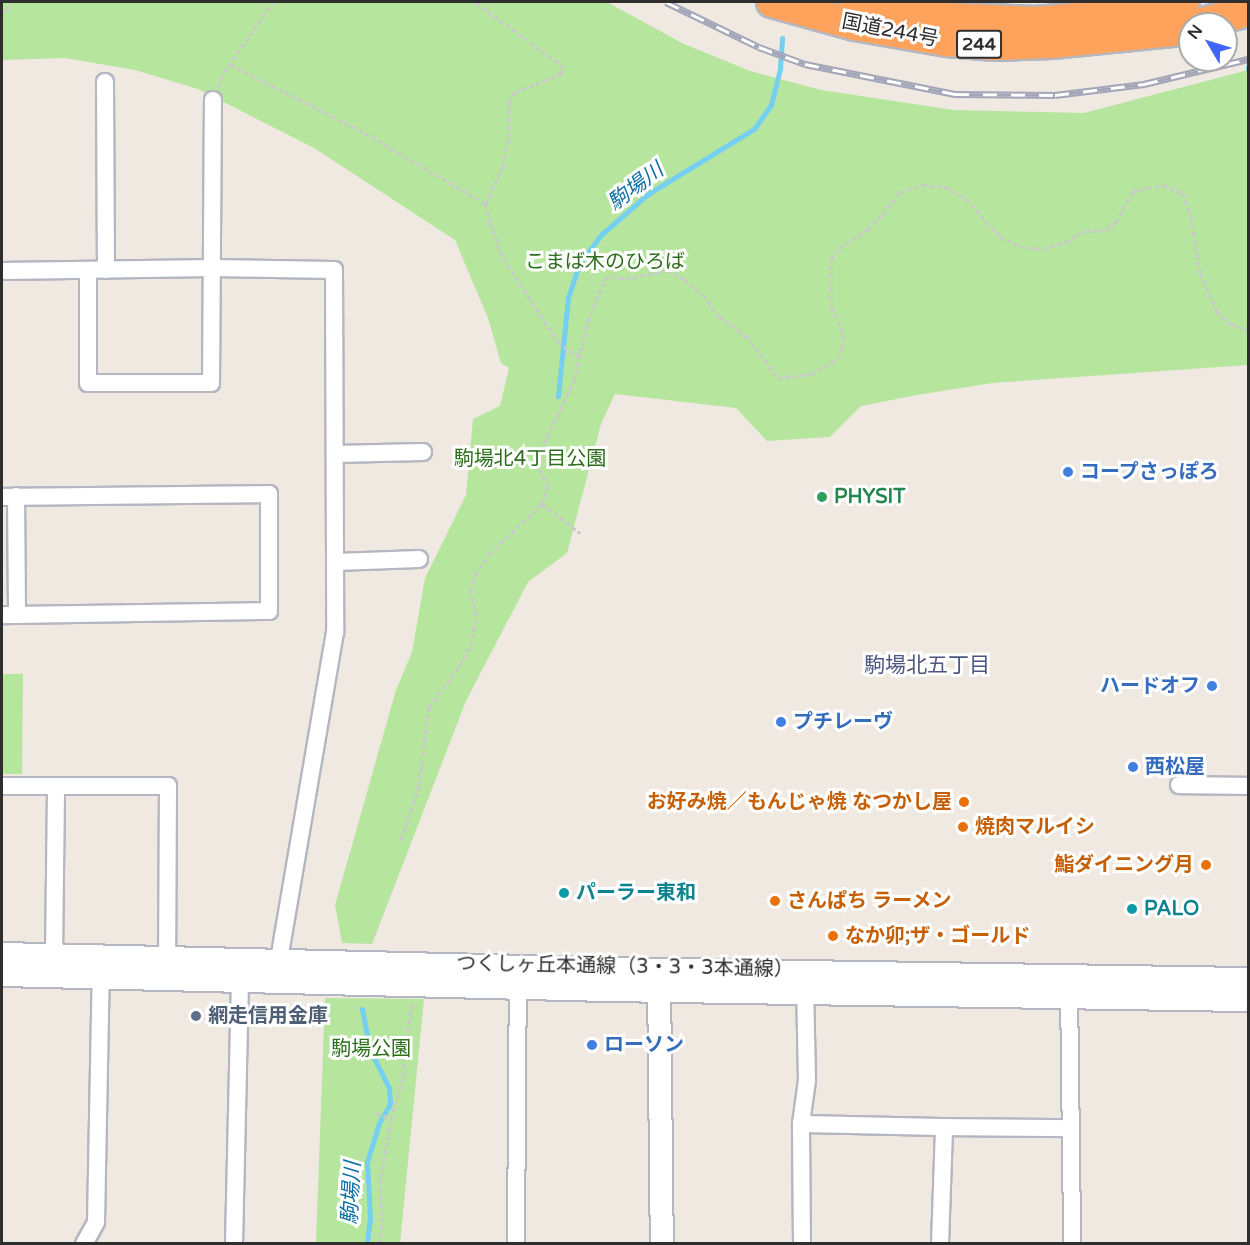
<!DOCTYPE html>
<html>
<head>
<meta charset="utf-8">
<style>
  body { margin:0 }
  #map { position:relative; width:1250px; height:1245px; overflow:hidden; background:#efe9e1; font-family:"Varela Round","Noto Sans JP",sans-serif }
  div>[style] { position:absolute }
  .green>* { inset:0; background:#b6e59e }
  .stream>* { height:5px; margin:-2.5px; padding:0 2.5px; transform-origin:2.5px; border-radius:2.5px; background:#75cff0 }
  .path>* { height:3px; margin-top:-1.5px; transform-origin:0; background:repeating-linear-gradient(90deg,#c9c9c9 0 4.5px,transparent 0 7.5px) }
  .roads { filter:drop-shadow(2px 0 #b4b7c1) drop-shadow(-2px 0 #b4b7c1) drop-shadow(0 2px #b4b7c1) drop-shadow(0 -2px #b4b7c1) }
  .street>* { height:16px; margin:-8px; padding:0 8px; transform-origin:8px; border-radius:8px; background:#fff }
  .secondary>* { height:22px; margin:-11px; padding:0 11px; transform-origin:11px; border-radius:11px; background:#fff }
  .highway>* { height:30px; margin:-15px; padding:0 15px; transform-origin:15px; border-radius:15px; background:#ffa35c }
  .rail>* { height:7px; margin-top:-3.5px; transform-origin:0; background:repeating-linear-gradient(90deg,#fff 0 14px,#a3a6b8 0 28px); box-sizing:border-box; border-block:2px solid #a3a6b8 }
  .dots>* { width:16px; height:16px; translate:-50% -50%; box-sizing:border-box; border:3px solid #fff; border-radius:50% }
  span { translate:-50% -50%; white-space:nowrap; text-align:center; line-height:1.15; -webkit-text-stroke:6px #fff; paint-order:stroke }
  .shield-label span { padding:2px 4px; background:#fff; border:2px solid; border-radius:4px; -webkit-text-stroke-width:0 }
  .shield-label { font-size:18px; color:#2e2e2e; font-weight:700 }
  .street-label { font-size:20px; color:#2e2e2e }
  .park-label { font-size:20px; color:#2c6e1b }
  .shop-label { font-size:20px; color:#366cbe; font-weight:700 }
  .left { translate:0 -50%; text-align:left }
  .right { translate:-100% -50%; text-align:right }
  .leisure-label { font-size:20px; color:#27864d; font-weight:700 }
  .food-label { font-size:20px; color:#c56008; font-weight:700 }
  .culture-label { font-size:20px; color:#0d838f; font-weight:700 }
  .service-label { font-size:20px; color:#4e5e75; font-weight:700 }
  .water-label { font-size:21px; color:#0d6fa3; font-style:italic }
  .neighbourhood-label { font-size:21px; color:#4d5680 }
  .frame { position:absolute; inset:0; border:3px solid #2e2e2e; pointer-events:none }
  .north { position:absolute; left:1178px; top:12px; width:60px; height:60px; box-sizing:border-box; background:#fff; border:2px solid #ababab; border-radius:50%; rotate:308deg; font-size:16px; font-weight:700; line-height:24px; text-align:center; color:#2e2e2e }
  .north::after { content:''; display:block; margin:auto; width:21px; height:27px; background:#4264fb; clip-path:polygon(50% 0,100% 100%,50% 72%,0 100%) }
</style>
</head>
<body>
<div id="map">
  <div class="green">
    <i style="clip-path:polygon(2px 2px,607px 2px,682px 43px,750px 71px,821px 90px,954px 110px,1084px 113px,1248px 70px,1248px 365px,992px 383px,917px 395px,861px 406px,830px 437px,767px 441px,736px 408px,615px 394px,601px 424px,567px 553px,528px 582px,466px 701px,372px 944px,342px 943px,335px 905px,396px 690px,412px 652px,425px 578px,466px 495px,473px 419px,500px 406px,509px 368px,501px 363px,488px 318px,455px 240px,314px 148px,198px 89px,135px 70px,65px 58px,2px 60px)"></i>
    <i style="clip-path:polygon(2px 674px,23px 674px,22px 774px,2px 774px)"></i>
    <i style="clip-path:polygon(325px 998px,424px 999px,400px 1243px,316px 1243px)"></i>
  </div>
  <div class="stream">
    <i style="left:1248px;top:67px;width:2px;rotate:90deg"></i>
    <i style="left:558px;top:396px;width:99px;rotate:-84.2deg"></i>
    <i style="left:568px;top:298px;width:36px;rotate:-72deg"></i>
    <i style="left:579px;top:264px;width:38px;rotate:-53deg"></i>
    <i style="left:602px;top:234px;width:61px;rotate:-41deg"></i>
    <i style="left:648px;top:194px;width:124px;rotate:-31.5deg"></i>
    <i style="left:754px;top:129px;width:29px;rotate:-55deg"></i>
    <i style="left:771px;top:105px;width:38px;rotate:-76deg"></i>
    <i style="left:780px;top:68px;width:30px;rotate:-86deg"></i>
    <i style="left:362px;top:1009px;width:42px;rotate:79deg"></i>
    <i style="left:370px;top:1050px;width:42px;rotate:63.4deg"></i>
    <i style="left:389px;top:1088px;width:16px;rotate:86deg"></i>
    <i style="left:390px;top:1104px;width:22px;rotate:120deg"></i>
    <i style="left:379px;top:1123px;width:41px;rotate:107.1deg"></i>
    <i style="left:367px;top:1162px;width:56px;rotate:86.9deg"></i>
    <i style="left:370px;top:1218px;width:26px;rotate:97deg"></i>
  </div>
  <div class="path">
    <i style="left:2px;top:12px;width:6px;rotate:-18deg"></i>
    <i style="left:8px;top:10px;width:9px;rotate:-69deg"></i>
    <i style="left:231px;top:65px;width:150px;rotate:26.9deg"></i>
    <i style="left:365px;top:133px;width:140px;rotate:30.4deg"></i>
    <i style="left:486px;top:204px;width:42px;rotate:-65.9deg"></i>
    <i style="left:503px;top:166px;width:30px;rotate:-78deg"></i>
    <i style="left:509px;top:137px;width:35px;rotate:-90deg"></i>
    <i style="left:509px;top:102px;width:12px;rotate:-59deg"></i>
    <i style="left:515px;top:92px;width:49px;rotate:-21.4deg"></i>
    <i style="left:561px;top:74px;width:8px;rotate:-67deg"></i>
    <i style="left:564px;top:67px;width:110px;rotate:-143.9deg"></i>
    <i style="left:218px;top:87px;width:16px;rotate:-68deg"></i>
    <i style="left:224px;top:72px;width:85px;rotate:-55deg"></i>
    <i style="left:486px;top:204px;width:19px;rotate:78deg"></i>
    <i style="left:490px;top:223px;width:37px;rotate:70deg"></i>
    <i style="left:503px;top:258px;width:100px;rotate:56.8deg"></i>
    <i style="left:558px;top:342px;width:14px;rotate:39deg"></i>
    <i style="left:569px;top:351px;width:11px;rotate:22deg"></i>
    <i style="left:537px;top:464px;width:29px;rotate:-70deg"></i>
    <i style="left:547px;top:437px;width:62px;rotate:-64.3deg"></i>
    <i style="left:574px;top:381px;width:62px;rotate:-76.9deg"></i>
    <i style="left:588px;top:321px;width:45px;rotate:-68deg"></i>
    <i style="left:605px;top:279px;width:8px;rotate:-23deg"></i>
    <i style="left:612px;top:276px;width:14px;rotate:12deg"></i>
    <i style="left:626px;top:279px;width:42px;rotate:-12.4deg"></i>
    <i style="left:667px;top:270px;width:19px;rotate:28deg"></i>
    <i style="left:684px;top:279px;width:25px;rotate:40deg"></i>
    <i style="left:703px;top:295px;width:26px;rotate:53deg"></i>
    <i style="left:719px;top:316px;width:34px;rotate:37deg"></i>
    <i style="left:746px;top:336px;width:53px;rotate:52.7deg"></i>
    <i style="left:778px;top:378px;width:33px;rotate:-7deg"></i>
    <i style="left:811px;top:374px;width:31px;rotate:-29deg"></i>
    <i style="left:838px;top:359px;width:13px;rotate:-67deg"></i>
    <i style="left:843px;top:347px;width:15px;rotate:-90deg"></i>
    <i style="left:843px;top:332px;width:28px;rotate:-116deg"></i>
    <i style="left:831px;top:307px;width:48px;rotate:-90deg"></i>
    <i style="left:831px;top:259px;width:14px;rotate:-51deg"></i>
    <i style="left:840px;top:248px;width:34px;rotate:-34deg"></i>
    <i style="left:868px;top:229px;width:21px;rotate:-45deg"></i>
    <i style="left:883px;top:214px;width:28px;rotate:-52deg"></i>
    <i style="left:900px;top:192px;width:23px;rotate:-18deg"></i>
    <i style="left:922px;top:185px;width:23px;rotate:5deg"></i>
    <i style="left:945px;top:187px;width:24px;rotate:30deg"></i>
    <i style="left:966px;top:199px;width:51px;rotate:48.2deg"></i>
    <i style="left:1000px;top:237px;width:23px;rotate:25deg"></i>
    <i style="left:1021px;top:247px;width:22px;rotate:5deg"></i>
    <i style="left:1043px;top:249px;width:24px;rotate:-17deg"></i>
    <i style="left:1066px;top:242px;width:22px;rotate:-30deg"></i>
    <i style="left:1085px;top:231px;width:21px;rotate:-3deg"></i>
    <i style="left:1106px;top:230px;width:13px;rotate:-39deg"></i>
    <i style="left:1116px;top:222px;width:35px;rotate:-61deg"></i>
    <i style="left:1133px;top:191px;width:31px;rotate:-11deg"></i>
    <i style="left:1163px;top:185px;width:22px;rotate:22deg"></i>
    <i style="left:1183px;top:193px;width:25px;rotate:72deg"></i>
    <i style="left:1191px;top:217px;width:57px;rotate:80.9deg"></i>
    <i style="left:1200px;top:273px;width:43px;rotate:66.4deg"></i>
    <i style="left:1217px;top:312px;width:18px;rotate:41deg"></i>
    <i style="left:1231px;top:324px;width:18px;rotate:19deg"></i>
    <i style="left:542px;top:504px;width:48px;rotate:37.3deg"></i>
    <i style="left:401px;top:840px;width:57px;rotate:-71.6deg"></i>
    <i style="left:419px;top:786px;width:80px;rotate:-82.8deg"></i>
    <i style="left:429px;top:707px;width:52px;rotate:-53.6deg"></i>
    <i style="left:460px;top:665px;width:23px;rotate:-61deg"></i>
    <i style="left:471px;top:645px;width:29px;rotate:-80deg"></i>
    <i style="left:476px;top:616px;width:26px;rotate:-103deg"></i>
    <i style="left:470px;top:591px;width:17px;rotate:-73deg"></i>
    <i style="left:475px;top:575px;width:25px;rotate:-56deg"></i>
    <i style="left:489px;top:554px;width:73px;rotate:-43.3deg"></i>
    <i style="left:542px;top:504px;width:18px;rotate:-71deg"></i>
    <i style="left:548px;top:487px;width:25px;rotate:-116deg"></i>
    <i style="left:537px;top:464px;width:68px;rotate:-171.5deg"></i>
    <i style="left:376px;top:1113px;width:16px;rotate:22deg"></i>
    <i style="left:380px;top:1244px;width:29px;rotate:-86deg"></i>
    <i style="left:382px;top:1215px;width:31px;rotate:-94deg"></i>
    <i style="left:380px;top:1184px;width:66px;rotate:-80.4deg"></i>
    <i style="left:391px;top:1119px;width:38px;rotate:-73deg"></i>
    <i style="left:402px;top:1083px;width:81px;rotate:-82.9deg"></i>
  </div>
  <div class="roads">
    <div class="street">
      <i style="left:105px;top:82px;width:188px;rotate:89.7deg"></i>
      <i style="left:88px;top:270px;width:113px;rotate:90deg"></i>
      <i style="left:88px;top:383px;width:123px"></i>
      <i style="left:211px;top:383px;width:283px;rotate:-89.6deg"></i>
      <i style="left:2px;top:271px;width:211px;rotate:-0.8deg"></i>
      <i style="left:213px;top:268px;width:121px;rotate:0.9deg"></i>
      <i style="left:334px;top:270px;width:362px;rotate:89.8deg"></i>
      <i style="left:335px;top:632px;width:346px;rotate:99.7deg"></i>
      <i style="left:335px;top:454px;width:88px;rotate:-1.3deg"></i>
      <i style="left:16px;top:496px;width:119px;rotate:89.5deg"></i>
      <i style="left:2px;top:497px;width:267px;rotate:-0.6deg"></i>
      <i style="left:269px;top:494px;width:117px;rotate:90deg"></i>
      <i style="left:269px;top:611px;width:267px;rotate:179.1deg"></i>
      <i style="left:336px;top:562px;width:83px;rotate:-2.1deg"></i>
      <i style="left:1179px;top:785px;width:69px;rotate:0.8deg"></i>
      <i style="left:2px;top:786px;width:166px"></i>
      <i style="left:168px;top:786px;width:170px;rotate:90.3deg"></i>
      <i style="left:54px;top:955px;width:169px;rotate:-89.3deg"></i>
      <i style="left:1069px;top:986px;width:258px;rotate:89.3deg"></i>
      <i style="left:801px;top:1124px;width:143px;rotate:1.2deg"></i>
      <i style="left:84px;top:1244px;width:25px;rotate:-61deg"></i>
      <i style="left:96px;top:1222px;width:254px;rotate:-88.9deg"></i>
      <i style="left:234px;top:1244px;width:273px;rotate:-88.7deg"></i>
      <i style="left:516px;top:1244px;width:267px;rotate:-89.6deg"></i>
      <i style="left:802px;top:1244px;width:120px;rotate:-90.5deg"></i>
      <i style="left:801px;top:1124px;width:44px;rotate:-82.2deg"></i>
      <i style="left:807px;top:1080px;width:96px;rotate:-91.2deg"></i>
      <i style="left:940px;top:1244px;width:117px;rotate:-88deg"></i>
      <i style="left:944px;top:1127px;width:127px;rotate:0.5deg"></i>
    </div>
    <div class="secondary">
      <i style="left:2px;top:954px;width:607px;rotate:1.42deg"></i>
      <i style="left:609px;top:969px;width:639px;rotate:0.9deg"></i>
      <i style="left:2px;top:975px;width:606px;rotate:1.42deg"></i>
      <i style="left:608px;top:990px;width:640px;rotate:0.9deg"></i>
      <i style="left:659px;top:975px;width:269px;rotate:89.4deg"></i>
    </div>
    <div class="highway">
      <i style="left:772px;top:2px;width:86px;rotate:15.5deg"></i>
      <i style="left:855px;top:25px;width:93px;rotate:9.9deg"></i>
      <i style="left:947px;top:41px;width:48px;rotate:4.8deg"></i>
      <i style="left:995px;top:45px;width:57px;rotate:-2deg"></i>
      <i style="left:1052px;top:43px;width:121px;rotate:-5.7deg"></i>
      <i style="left:1172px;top:31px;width:19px;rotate:-16deg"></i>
      <i style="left:854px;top:2px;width:93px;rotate:9.9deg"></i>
      <i style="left:946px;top:18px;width:90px;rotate:2.5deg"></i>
      <i style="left:1036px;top:22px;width:86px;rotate:-5.3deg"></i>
      <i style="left:1122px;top:14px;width:63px;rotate:-11deg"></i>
      <i style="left:1198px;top:24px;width:52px;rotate:-14.6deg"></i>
    </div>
  </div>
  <div class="rail">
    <i style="left:666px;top:2px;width:103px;rotate:25.8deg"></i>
    <i style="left:759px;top:47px;width:49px;rotate:20.3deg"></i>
    <i style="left:805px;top:64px;width:153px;rotate:11.3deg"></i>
    <i style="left:955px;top:94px;width:100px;rotate:0.6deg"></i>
    <i style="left:1055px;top:95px;width:90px;rotate:-7deg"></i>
    <i style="left:1144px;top:84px;width:107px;rotate:-13.5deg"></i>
  </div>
  <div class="dots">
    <i style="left:1068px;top:472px;background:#3f7fe0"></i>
    <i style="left:822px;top:497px;background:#2e9e5b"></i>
    <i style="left:1212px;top:686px;background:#3f7fe0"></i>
    <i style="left:781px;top:722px;background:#3f7fe0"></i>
    <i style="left:1133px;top:767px;background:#3f7fe0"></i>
    <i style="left:964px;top:802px;background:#e8710a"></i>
    <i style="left:963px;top:827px;background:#e8710a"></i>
    <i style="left:1206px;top:865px;background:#e8710a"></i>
    <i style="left:564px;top:893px;background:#0f9aa8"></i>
    <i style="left:775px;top:901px;background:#e8710a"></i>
    <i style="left:1132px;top:909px;background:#0f9aa8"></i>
    <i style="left:833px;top:936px;background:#e8710a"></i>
    <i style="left:196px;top:1016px;background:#5c6f8a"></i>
    <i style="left:592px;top:1045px;background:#3f7fe0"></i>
  </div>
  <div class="shield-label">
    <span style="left:979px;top:44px">244</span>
  </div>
  <div class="street-label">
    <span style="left:890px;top:31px;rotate:11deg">国道244号</span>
    <span style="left:625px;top:967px;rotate:1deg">つくしヶ丘本通線（3・3・3本通線）</span>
  </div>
  <div class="park-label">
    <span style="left:605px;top:262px">こまば木のひろば</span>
    <span style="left:530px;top:459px">駒場北4丁目公園</span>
    <span style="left:371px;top:1049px">駒場公園</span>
  </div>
  <div class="shop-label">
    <span class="left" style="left:1080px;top:472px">コープさっぽろ</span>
    <span class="right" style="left:1200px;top:686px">ハードオフ</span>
    <span class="left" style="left:793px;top:722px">プチレーヴ</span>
    <span class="left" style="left:1145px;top:767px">西松屋</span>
    <span class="left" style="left:604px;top:1045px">ローソン</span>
  </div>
  <div class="leisure-label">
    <span class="left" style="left:834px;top:497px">PHYSIT</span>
  </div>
  <div class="food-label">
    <span class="right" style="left:952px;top:802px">お好み焼／もんじゃ焼 なつかし屋</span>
    <span class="left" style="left:975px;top:827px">焼肉マルイシ</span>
    <span class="right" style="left:1194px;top:865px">鮨ダイニング月</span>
    <span class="left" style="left:787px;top:901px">さんぱち ラーメン</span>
    <span class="left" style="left:845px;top:936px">なか卯;ザ・ゴールド</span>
  </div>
  <div class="culture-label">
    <span class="left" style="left:576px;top:893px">パーラー東和</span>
    <span class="left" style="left:1144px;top:909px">PALO</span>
  </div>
  <div class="service-label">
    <span class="left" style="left:208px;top:1016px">網走信用金庫</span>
  </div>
  <div class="water-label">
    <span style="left:636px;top:187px;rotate:-37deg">駒場川</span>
    <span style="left:352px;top:1193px;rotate:-87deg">駒場川</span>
  </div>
  <div class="neighbourhood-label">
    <span style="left:927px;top:666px">駒場北五丁目</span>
  </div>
  <div class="frame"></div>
  <div class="north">N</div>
</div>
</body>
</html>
